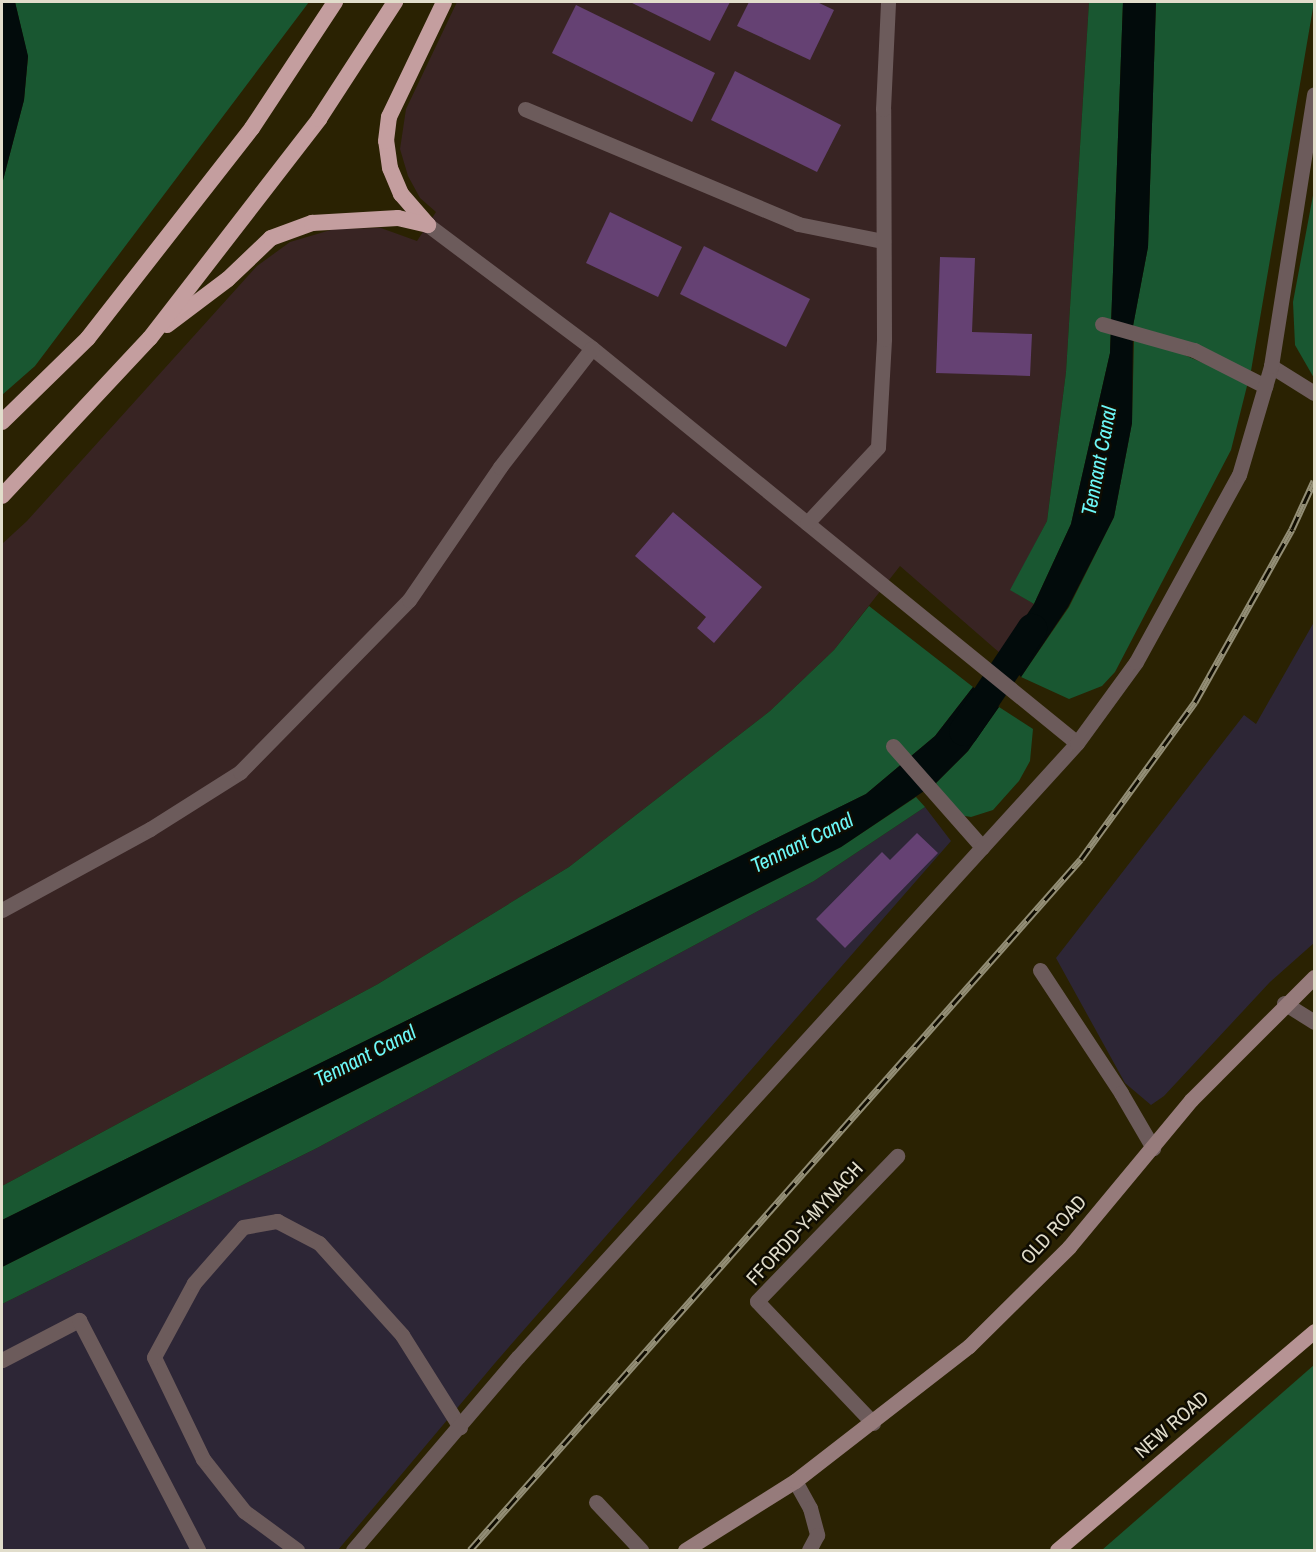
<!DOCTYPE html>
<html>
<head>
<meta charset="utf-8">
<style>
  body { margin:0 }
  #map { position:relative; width:1316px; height:1552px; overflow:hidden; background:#2a2202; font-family:"Archivo Narrow",sans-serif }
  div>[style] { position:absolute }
  .commercial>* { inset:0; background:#382423 }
  .industrial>* { inset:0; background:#2d2636 }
  .green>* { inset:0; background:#195731 }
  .water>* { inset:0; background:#020b0b }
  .canal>* { height:30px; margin:-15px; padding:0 15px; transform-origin:15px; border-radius:15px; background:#020b0b }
  .building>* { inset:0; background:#654173 }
  .service>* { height:15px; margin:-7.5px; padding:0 7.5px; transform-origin:7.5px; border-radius:7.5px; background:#6c5b5b }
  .minor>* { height:15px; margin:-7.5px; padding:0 7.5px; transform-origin:7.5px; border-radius:7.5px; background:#6c5b5b }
  .secondary>* { height:15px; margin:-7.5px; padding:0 7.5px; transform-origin:7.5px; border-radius:7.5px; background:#967b7b }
  .primary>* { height:15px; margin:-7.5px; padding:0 7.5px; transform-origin:7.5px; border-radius:7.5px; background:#b69394 }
  .trunk>* { height:16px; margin:-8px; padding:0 8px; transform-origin:8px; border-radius:8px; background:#c49e9f }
  .rail>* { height:7px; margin-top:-3.5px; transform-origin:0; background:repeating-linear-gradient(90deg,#0f0c02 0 14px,#938e76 0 28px); box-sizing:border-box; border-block:2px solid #938e76 }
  span { translate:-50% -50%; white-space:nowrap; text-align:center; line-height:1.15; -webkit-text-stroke:5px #0f0c02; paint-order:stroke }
  .street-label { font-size:20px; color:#e1ddcb }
  .water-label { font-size:21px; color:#6df8f8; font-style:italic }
  .frame { position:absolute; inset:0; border:3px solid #e1ddcb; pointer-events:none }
</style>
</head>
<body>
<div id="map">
  <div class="commercial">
    <i style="clip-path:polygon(457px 2px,1089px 2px,1066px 372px,1047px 521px,1011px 590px,1034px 604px,1001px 654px,900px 566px,834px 650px,770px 711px,569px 867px,378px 984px,2px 1186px,2px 544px,27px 521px,257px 266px,290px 242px,334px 229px,381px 228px,417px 241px,436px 212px,420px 198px,408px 176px,400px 149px,406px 109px)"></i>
  </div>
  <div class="industrial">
    <i style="clip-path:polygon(1314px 622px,1314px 943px,1270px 982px,1164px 1096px,1151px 1105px,1125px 1083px,1056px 958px,1244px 715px,1256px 724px)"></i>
    <i style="clip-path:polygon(925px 807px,951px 841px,495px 1363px,338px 1550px,2px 1550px,2px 1304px,317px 1148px,814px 881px)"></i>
  </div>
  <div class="green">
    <i style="clip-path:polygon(15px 2px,309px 2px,35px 366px,2px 395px,2px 184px,24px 100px,28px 57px)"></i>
    <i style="clip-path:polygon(1089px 2px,1123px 2px,1110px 353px,1071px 524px,1034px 604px,1010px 590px,1047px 521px,1066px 372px)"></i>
    <i style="clip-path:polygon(1156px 2px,1314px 2px,1251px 371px,1133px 326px,1148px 247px)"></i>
    <i style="clip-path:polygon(1314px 190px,1314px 378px,1295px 345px,1293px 302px)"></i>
    <i style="clip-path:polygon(1134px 340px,1175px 351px,1248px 382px,1231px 450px,1115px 672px,1102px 686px,1069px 699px,1021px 677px,1069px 607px,1114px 517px,1132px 423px)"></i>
    <i style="clip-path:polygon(869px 606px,973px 687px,935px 736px,866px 794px,2px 1220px,2px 1186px,378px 984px,569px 867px,770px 711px,834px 650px)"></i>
    <i style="clip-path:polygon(999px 707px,1033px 729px,1030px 761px,1019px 781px,993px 810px,971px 817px,959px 815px,936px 783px,968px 751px)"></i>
    <i style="clip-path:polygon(916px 797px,925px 807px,814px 881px,317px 1148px,2px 1304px,2px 1267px,841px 847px)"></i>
    <i style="clip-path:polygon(1314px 1365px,1314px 1550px,1102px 1550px)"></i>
  </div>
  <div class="water">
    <i style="clip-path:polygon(2px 2px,15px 2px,28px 56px,24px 100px,2px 184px)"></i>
    <i style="clip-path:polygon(1123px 2px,1156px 2px,1148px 247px,1133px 326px,1132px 423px,1114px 517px,1068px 607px,1021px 677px,1001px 654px,1034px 604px,1071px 524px,1110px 353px)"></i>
    <i style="clip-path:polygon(973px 687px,999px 707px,968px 751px,936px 783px,841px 847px,2px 1267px,2px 1220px,866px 794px,935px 736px)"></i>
  </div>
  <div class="canal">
    <i style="left:964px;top:731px;width:123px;rotate:-56.3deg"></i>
  </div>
  <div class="building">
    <i style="clip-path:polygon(630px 2px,730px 2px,710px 41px)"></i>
    <i style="clip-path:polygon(749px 2px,817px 2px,834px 10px,810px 60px,737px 26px)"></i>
    <i style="clip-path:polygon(576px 5px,715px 73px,692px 122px,552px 53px)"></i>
    <i style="clip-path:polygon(735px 71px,841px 125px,817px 172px,711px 120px)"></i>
    <i style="clip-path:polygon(610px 212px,682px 247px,658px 297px,586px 263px)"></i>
    <i style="clip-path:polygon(704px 246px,810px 299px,786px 347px,680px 294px)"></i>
    <i style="clip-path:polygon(940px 257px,975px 258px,972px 332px,1032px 334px,1030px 376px,936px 373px)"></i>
    <i style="clip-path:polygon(673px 512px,762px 587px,714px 643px,697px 628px,706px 617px,635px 556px)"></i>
    <i style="clip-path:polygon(917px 833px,938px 853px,845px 948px,816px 919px,882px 852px,890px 860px)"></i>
  </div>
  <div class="service">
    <i style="left:525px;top:109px;width:296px;rotate:22.8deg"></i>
    <i style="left:798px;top:224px;width:87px;rotate:11.3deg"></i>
    <i style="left:1102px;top:324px;width:96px;rotate:15.8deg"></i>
    <i style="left:1194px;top:350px;width:80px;rotate:26.9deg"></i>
    <i style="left:893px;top:746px;width:135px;rotate:48.6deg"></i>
    <i style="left:2px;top:1360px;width:87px;rotate:-27.5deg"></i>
    <i style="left:79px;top:1320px;width:259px;rotate:62.6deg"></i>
    <i style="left:297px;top:1550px;width:66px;rotate:-143.7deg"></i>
    <i style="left:244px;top:1511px;width:66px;rotate:-128.3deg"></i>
    <i style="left:203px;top:1459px;width:113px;rotate:-115.7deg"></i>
    <i style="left:154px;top:1357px;width:84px;rotate:-61.6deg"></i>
    <i style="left:194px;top:1283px;width:74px;rotate:-48.8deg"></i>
    <i style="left:243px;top:1227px;width:35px;rotate:-10deg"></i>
    <i style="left:277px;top:1221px;width:47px;rotate:27.6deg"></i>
    <i style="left:319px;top:1243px;width:124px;rotate:47.9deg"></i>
    <i style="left:402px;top:1335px;width:109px;rotate:57.8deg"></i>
  </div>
  <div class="minor">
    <i style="left:428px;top:225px;width:205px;rotate:36.9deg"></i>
    <i style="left:592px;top:348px;width:625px;rotate:39.16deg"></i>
    <i style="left:1271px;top:366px;width:51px;rotate:32.1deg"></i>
    <i style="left:807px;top:523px;width:104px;rotate:-46.9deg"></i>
    <i style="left:878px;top:447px;width:108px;rotate:-86.8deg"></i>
    <i style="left:884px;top:339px;width:230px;rotate:-90.2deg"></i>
    <i style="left:883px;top:109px;width:107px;rotate:-87.3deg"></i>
    <i style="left:2px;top:910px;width:169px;rotate:-28.7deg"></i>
    <i style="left:150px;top:829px;width:107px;rotate:-32.3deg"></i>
    <i style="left:240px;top:772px;width:241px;rotate:-45.5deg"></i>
    <i style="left:409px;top:600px;width:161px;rotate:-55.6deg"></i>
    <i style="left:500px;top:467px;width:150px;rotate:-52.3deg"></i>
    <i style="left:1040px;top:970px;width:147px;rotate:56.6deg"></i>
    <i style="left:1121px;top:1093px;width:64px;rotate:59.8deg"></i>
    <i style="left:1284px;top:1003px;width:36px;rotate:32deg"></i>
    <i style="left:873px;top:1423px;width:168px;rotate:-133.6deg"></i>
    <i style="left:757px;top:1301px;width:202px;rotate:-46deg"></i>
    <i style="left:795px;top:1481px;width:31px;rotate:61deg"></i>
    <i style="left:810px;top:1508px;width:28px;rotate:75deg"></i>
    <i style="left:817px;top:1535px;width:17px;rotate:118deg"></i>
    <i style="left:596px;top:1502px;width:66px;rotate:46.8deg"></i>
    <i style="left:353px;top:1550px;width:254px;rotate:-49.5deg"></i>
    <i style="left:518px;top:1357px;width:830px;rotate:-47.68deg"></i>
    <i style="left:1077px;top:743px;width:100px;rotate:-53.9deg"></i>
    <i style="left:1136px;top:662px;width:213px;rotate:-61.2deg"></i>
    <i style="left:1239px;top:475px;width:114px;rotate:-73.6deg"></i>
    <i style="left:1271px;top:366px;width:275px;rotate:-81deg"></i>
  </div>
  <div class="secondary">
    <i style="left:685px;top:1550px;width:130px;rotate:-32.1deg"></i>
    <i style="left:795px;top:1481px;width:220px;rotate:-37.8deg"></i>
    <i style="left:969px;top:1346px;width:141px;rotate:-44.7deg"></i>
    <i style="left:1069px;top:1247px;width:191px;rotate:-50.3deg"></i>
    <i style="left:1191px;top:1100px;width:174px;rotate:-45deg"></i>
  </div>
  <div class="primary">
    <i style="left:1057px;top:1550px;width:338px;rotate:-40.4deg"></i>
  </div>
  <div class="trunk">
    <i style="left:428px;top:225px;width:41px;rotate:-131.1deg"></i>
    <i style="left:401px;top:194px;width:28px;rotate:-113deg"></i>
    <i style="left:390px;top:168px;width:27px;rotate:-98deg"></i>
    <i style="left:386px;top:141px;width:24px;rotate:-83deg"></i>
    <i style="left:389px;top:117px;width:127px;rotate:-64.4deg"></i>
    <i style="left:167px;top:325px;width:76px;rotate:-37deg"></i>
    <i style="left:228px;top:279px;width:59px;rotate:-43.6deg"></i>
    <i style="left:271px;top:238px;width:44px;rotate:-20.1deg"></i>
    <i style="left:312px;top:223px;width:86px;rotate:-3.3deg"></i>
    <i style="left:398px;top:218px;width:31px;rotate:13deg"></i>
    <i style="left:2px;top:422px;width:120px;rotate:-44.3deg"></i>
    <i style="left:88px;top:338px;width:266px;rotate:-52deg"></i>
    <i style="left:252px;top:128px;width:151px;rotate:-56.6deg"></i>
    <i style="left:2px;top:496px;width:216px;rotate:-46.9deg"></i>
    <i style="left:150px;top:338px;width:277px;rotate:-52.3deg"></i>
    <i style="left:319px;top:119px;width:140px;rotate:-57deg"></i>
  </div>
  <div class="rail">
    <i style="left:470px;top:1550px;width:922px;rotate:-48.52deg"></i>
    <i style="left:1081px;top:859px;width:194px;rotate:-54deg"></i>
    <i style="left:1195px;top:702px;width:198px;rotate:-60.7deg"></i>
    <i style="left:1292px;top:529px;width:53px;rotate:-65.4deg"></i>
  </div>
  <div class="street-label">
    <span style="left:804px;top:1223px;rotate:-47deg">FFORDD-Y-MYNACH</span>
    <span style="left:1053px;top:1229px;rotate:-47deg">OLD ROAD</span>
    <span style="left:1171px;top:1424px;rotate:-41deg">NEW ROAD</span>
  </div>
  <div class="water-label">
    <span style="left:1099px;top:461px;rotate:-79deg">Tennant Canal</span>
    <span style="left:802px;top:843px;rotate:-26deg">Tennant Canal</span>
    <span style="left:365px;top:1056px;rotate:-27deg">Tennant Canal</span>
  </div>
  <div class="frame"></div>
</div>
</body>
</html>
